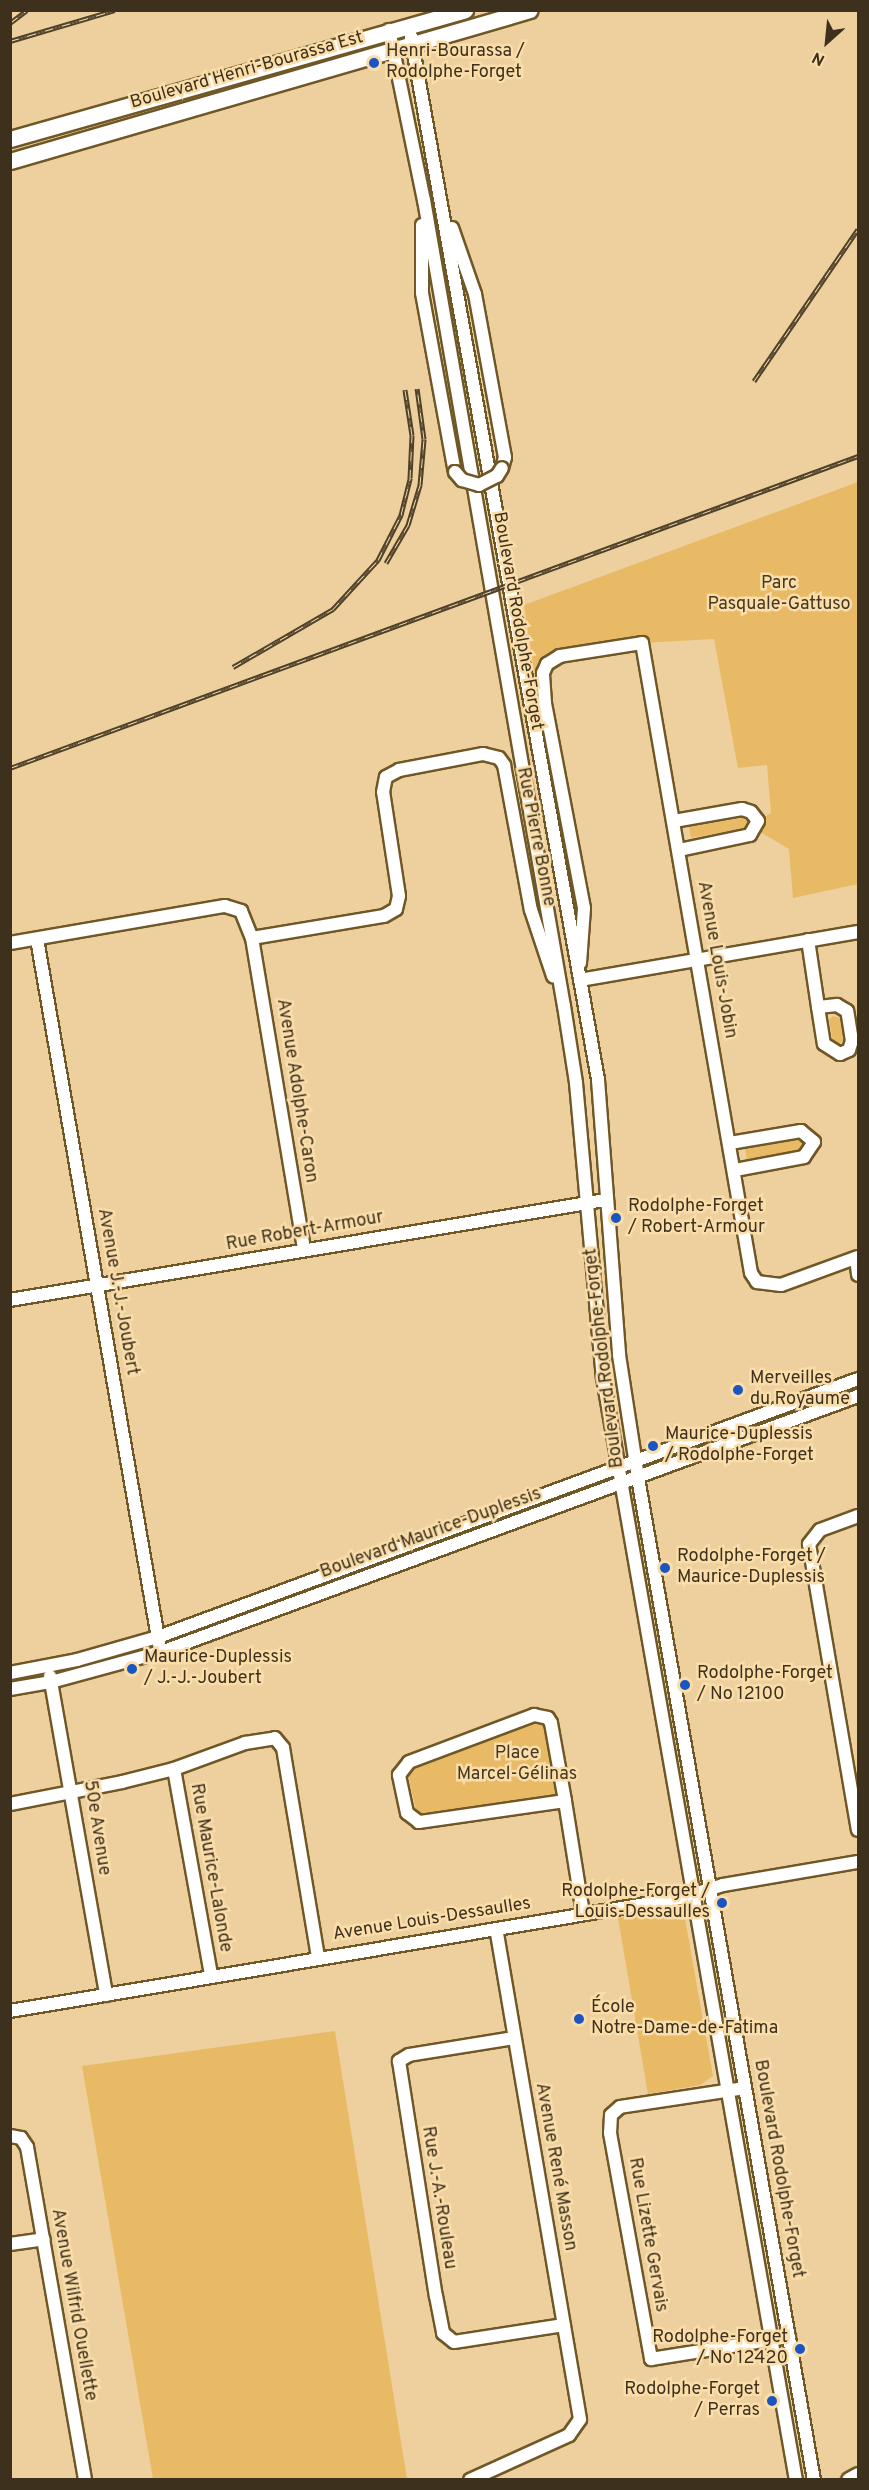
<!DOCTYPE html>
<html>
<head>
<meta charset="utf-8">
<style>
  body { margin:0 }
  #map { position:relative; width:869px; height:2490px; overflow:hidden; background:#edd09d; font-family:Overpass,sans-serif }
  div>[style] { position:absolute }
  .green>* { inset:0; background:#e8ba65 }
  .roads { filter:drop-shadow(2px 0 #705726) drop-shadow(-2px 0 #705726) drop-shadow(0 2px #705726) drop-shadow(0 -2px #705726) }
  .minor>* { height:12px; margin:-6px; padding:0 6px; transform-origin:6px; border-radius:6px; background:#fff }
  .major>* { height:15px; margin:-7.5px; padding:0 7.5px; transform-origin:7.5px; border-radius:7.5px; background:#fff }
  .rail>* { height:5px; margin-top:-2.5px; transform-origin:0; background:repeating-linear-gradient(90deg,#fadda9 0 9px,#4f412a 0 18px); box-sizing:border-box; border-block:2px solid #4f412a }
  .bridges { filter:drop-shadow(2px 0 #705726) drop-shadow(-2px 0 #705726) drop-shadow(0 2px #705726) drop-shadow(0 -2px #705726) }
  .minor-bridge>* { height:12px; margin:-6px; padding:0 6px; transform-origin:6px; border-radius:6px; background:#fff }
  .dots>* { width:16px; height:16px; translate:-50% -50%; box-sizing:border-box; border:3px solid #fadda9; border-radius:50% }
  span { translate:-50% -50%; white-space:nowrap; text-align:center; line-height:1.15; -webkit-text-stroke:5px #fadda9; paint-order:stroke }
  .poi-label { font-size:18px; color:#3d311d }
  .left { translate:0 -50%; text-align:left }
  .right { translate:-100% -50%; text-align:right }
  .street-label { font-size:18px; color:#3d311d }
  .park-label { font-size:18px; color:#443822 }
  .frame { position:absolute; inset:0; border:12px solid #3d311d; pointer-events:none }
  .north { position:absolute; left:797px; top:12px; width:60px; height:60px; -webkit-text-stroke:4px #fadda9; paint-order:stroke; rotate:207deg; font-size:16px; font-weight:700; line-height:24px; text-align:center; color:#3d311d }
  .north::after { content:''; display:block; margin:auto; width:21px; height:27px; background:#3d311d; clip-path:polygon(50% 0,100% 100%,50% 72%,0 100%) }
</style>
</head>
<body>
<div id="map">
  <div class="green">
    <i style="clip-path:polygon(858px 482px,858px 884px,793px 898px,789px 849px,755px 829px,758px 821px,771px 813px,767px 765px,738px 768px,714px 639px,642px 643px,547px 664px,545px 690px,537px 690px,524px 605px)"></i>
    <i style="clip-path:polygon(742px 818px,748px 822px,745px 828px,691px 838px,689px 827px)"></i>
    <i style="clip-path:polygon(833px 1016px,840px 1018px,844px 1040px,838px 1045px,833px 1042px,829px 1020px)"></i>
    <i style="clip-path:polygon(798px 1140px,804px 1143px,800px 1151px,747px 1160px,745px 1149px)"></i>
    <i style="clip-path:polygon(535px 1721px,545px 1722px,559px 1788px,554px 1795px,417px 1814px,408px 1775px,412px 1766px)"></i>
    <i style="clip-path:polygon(680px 1908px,684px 1913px,713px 2076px,700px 2085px,648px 2094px,618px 1918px)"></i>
    <i style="clip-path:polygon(335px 2031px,407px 2479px,153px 2479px,82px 2066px)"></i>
  </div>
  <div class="roads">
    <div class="minor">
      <i style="left:409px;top:26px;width:1071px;rotate:79.83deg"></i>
      <i style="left:598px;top:1080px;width:276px;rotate:85.6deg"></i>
      <i style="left:619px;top:1355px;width:124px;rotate:81.2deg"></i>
      <i style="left:638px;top:1478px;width:1017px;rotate:80.04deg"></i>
      <i style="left:389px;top:30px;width:174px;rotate:78.4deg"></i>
      <i style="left:424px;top:200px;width:818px;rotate:80.15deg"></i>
      <i style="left:564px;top:1006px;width:78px;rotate:81.1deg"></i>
      <i style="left:576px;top:1083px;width:296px;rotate:84.8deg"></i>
      <i style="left:603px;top:1378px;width:1119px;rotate:80.07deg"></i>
      <i style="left:422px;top:225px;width:68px;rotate:90deg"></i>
      <i style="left:422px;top:293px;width:182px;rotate:79.6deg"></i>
      <i style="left:452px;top:228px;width:70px;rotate:70.8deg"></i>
      <i style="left:475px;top:294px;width:166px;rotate:79.6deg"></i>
      <i style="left:505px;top:457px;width:11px;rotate:105deg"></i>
      <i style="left:674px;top:821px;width:69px;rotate:-10deg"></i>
      <i style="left:742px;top:809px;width:9px;rotate:18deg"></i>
      <i style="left:751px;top:812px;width:11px;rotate:52deg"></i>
      <i style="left:758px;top:821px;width:16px;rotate:120deg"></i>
      <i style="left:750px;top:835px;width:73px;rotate:168.1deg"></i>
      <i style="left:252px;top:938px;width:316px;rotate:80.5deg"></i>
      <i style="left:37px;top:939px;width:715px;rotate:80.18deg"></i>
      <i style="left:808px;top:940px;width:68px;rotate:81.5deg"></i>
      <i style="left:818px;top:1007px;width:37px;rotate:81deg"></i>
      <i style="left:824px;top:1044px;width:19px;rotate:32deg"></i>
      <i style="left:840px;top:1054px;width:10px;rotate:-24deg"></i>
      <i style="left:849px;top:1050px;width:9px;rotate:-72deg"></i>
      <i style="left:852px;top:1041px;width:30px;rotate:-99deg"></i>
      <i style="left:847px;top:1011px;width:12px;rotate:-149deg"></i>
      <i style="left:837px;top:1005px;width:19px;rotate:174deg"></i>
      <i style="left:10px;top:943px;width:218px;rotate:-9.8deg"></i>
      <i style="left:225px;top:906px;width:17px;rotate:17deg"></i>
      <i style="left:241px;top:911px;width:29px;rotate:68deg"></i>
      <i style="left:252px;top:938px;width:134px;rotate:-9.5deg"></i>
      <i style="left:384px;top:916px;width:14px;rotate:-30deg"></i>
      <i style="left:396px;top:909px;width:13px;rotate:-77deg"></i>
      <i style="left:399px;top:896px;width:105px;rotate:-98.7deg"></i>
      <i style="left:383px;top:792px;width:15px;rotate:-79deg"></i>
      <i style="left:386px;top:777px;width:15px;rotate:-28deg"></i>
      <i style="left:399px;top:770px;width:86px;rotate:-10.8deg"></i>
      <i style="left:483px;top:754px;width:16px;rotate:14deg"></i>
      <i style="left:499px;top:758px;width:9px;rotate:54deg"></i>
      <i style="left:504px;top:765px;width:147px;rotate:79.5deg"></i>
      <i style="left:531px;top:910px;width:70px;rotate:71.6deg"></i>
      <i style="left:580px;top:963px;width:55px;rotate:-85.8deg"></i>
      <i style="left:584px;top:908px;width:209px;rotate:-100.8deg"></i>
      <i style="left:545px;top:703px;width:30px;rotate:-94deg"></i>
      <i style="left:543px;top:673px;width:10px;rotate:-66deg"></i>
      <i style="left:547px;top:664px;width:15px;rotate:-32deg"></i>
      <i style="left:560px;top:656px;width:83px;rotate:-9deg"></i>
      <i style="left:642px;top:643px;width:639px;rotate:80.18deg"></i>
      <i style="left:751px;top:1273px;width:11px;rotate:56deg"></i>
      <i style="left:757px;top:1282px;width:24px;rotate:7deg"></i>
      <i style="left:781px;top:1285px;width:82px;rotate:-20deg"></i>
      <i style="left:580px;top:980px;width:282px;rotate:-9.8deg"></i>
      <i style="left:730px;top:1143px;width:72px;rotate:-9.6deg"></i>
      <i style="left:801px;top:1131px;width:17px;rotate:40deg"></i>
      <i style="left:814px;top:1142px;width:18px;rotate:124deg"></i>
      <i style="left:804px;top:1157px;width:70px;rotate:169.3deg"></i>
      <i style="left:856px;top:1258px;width:17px;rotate:83deg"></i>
      <i style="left:10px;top:1300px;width:603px;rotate:-9.54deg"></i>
      <i style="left:858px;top:1516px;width:40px;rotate:159.8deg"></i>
      <i style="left:820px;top:1530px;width:18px;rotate:128deg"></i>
      <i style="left:809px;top:1544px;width:290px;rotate:80.3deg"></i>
      <i style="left:10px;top:1673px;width:68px;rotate:-11deg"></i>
      <i style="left:77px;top:1660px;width:84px;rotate:-15.9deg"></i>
      <i style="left:158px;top:1637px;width:746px;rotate:-20.23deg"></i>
      <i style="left:50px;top:1676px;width:324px;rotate:80deg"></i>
      <i style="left:10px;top:1689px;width:42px;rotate:-9.7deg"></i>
      <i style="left:51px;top:1682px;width:114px;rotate:-15.3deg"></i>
      <i style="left:161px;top:1652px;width:743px;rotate:-20.17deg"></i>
      <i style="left:174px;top:1769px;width:209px;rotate:79.8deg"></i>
      <i style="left:565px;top:1801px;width:148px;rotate:171.8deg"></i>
      <i style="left:419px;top:1822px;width:15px;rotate:-143deg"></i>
      <i style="left:407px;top:1813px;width:39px;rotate:-102deg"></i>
      <i style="left:399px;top:1775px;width:16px;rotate:-52deg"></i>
      <i style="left:409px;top:1762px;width:134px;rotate:-20.6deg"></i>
      <i style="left:534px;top:1715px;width:14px;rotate:12deg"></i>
      <i style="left:548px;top:1718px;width:6px;rotate:59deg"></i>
      <i style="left:551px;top:1723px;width:79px;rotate:79.8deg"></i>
      <i style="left:565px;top:1801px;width:113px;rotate:80.9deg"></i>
      <i style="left:10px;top:1804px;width:114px;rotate:-11.1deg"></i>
      <i style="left:122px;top:1782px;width:54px;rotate:-14deg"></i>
      <i style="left:174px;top:1769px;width:76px;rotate:-20.1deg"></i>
      <i style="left:245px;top:1743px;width:30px;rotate:-9deg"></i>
      <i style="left:275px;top:1738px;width:13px;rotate:51deg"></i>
      <i style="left:283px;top:1748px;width:212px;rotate:80.5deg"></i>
      <i style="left:10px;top:2011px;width:680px;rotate:-9.56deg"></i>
      <i style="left:681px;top:1898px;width:44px;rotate:-17.2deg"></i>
      <i style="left:723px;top:1885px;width:137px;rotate:-9.7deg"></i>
      <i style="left:514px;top:2038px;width:106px;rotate:170.8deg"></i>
      <i style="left:409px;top:2055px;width:12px;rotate:149deg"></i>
      <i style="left:399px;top:2061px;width:238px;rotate:81.1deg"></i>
      <i style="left:436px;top:2296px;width:38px;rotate:79deg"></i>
      <i style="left:443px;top:2333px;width:14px;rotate:39deg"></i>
      <i style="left:454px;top:2342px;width:111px;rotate:-8.8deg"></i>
      <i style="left:745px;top:2088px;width:126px;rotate:171.4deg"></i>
      <i style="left:620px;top:2107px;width:12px;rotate:138deg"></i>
      <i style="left:611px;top:2115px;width:18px;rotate:93deg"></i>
      <i style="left:610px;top:2133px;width:230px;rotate:79.7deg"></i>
      <i style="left:651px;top:2359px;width:140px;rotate:-9.1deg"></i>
      <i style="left:10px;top:2136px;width:11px;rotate:10deg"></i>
      <i style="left:21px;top:2138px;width:11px;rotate:56deg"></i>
      <i style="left:27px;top:2147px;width:338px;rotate:80.1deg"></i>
      <i style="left:10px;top:2244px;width:34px;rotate:-8deg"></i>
      <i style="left:470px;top:2480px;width:109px;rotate:-24.4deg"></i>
      <i style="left:569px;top:2435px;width:19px;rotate:-55deg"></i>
      <i style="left:580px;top:2419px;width:497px;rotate:-99.7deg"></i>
    </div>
    <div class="major">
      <i style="left:10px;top:139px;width:473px;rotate:-15.8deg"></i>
      <i style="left:10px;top:161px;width:541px;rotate:-16.19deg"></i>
      <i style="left:849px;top:2480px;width:10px;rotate:-29deg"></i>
    </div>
  </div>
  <div class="rail">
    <i style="left:10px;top:23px;width:21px;rotate:-37deg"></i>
    <i style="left:10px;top:41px;width:109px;rotate:-16.4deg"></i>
    <i style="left:754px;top:381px;width:184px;rotate:-55.6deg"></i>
    <i style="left:386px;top:563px;width:44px;rotate:-59.9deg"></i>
    <i style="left:408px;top:525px;width:42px;rotate:-73.3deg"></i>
    <i style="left:420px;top:485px;width:46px;rotate:-85deg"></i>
    <i style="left:424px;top:439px;width:51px;rotate:-97.8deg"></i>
    <i style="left:233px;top:667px;width:116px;rotate:-30.1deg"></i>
    <i style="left:333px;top:609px;width:67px;rotate:-47.4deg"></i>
    <i style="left:378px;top:560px;width:51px;rotate:-62.9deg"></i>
    <i style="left:401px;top:515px;width:38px;rotate:-76deg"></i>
    <i style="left:410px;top:478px;width:43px;rotate:-87.3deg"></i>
    <i style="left:412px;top:435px;width:46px;rotate:-98.8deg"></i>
    <i style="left:10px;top:768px;width:904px;rotate:-20.2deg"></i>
  </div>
  <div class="bridges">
    <div class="minor-bridge">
      <i style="left:455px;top:472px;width:11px;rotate:49deg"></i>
      <i style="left:462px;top:480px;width:18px;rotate:16deg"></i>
      <i style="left:479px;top:485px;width:20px;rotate:-27deg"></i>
      <i style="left:497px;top:476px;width:9px;rotate:-58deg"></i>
    </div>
  </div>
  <div class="dots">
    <i style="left:374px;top:63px;background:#1a55c1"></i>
    <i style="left:616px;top:1218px;background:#1a55c1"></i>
    <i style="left:738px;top:1390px;background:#1a55c1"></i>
    <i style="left:653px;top:1446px;background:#1a55c1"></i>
    <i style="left:665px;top:1568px;background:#1a55c1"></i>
    <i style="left:132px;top:1669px;background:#1a55c1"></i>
    <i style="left:685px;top:1685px;background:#1a55c1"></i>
    <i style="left:722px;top:1903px;background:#1a55c1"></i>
    <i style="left:579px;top:2019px;background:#1a55c1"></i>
    <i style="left:800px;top:2349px;background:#1a55c1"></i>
    <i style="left:772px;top:2401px;background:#1a55c1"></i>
  </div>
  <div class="poi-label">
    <span class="left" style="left:386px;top:63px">Henri-Bourassa /<br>Rodolphe-Forget</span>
    <span class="left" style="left:628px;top:1218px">Rodolphe-Forget<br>/ Robert-Armour</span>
    <span class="left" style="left:750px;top:1390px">Merveilles<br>du Royaume</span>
    <span class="left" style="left:665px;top:1446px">Maurice-Duplessis<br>/ Rodolphe-Forget</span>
    <span class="left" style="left:677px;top:1568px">Rodolphe-Forget /<br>Maurice-Duplessis</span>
    <span class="left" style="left:144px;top:1669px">Maurice-Duplessis<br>/ J.-J.-Joubert</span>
    <span class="left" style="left:697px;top:1685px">Rodolphe-Forget<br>/ No 12100</span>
    <span class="right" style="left:710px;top:1903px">Rodolphe-Forget /<br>Louis-Dessaulles</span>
    <span class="left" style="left:591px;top:2019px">École<br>Notre-Dame-de-Fatima</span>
    <span class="right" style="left:788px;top:2349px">Rodolphe-Forget<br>/ No 12420</span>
    <span class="right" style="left:760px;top:2401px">Rodolphe-Forget<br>/ Perras</span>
  </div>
  <div class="street-label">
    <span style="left:247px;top:71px;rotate:-16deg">Boulevard Henri-Bourassa Est</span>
    <span style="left:517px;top:621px;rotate:80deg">Boulevard Rodolphe-Forget</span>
    <span style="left:535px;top:837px;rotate:79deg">Rue Pierre Bonne</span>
    <span style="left:716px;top:960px;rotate:80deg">Avenue Louis-Jobin</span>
    <span style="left:296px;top:1091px;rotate:81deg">Avenue Adolphe-Caron</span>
    <span style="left:305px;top:1232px;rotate:-10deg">Rue Robert-Armour</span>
    <span style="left:117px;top:1292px;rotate:80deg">Avenue J.-J.-Joubert</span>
    <span style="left:605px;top:1358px;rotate:-97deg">Boulevard Rodolphe-Forget</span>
    <span style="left:431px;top:1534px;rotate:-20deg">Boulevard Maurice-Duplessis</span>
    <span style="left:96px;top:1828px;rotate:81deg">50e Avenue</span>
    <span style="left:210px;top:1868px;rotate:80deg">Rue Maurice-Lalonde</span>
    <span style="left:432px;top:1920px;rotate:-9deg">Avenue Louis-Dessaulles</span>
    <span style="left:555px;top:2167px;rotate:80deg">Avenue René Masson</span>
    <span style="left:778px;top:2169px;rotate:80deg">Boulevard Rodolphe-Forget</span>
    <span style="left:438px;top:2198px;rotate:81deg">Rue J.-A.-Rouleau</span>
    <span style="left:647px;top:2235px;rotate:80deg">Rue Lizette Gervais</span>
    <span style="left:73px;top:2305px;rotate:80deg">Avenue Wilfrid Ouellette</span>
  </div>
  <div class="park-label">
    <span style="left:779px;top:595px">Parc<br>Pasquale-Gattuso</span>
    <span style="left:517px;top:1765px">Place<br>Marcel-Gélinas</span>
  </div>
  <div class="frame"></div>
  <div class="north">N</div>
</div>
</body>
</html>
